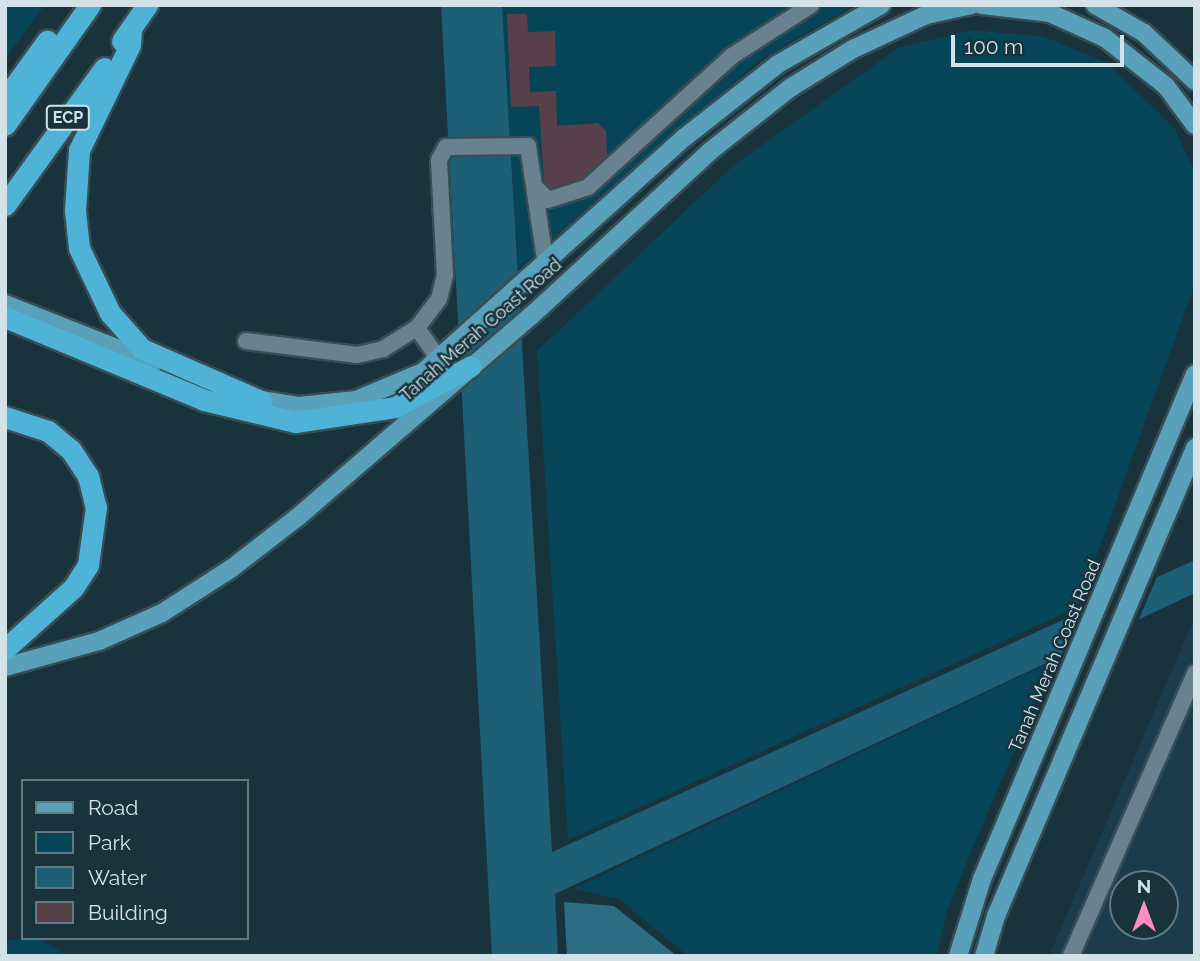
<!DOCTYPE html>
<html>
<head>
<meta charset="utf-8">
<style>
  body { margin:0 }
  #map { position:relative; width:1200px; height:961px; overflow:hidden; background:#19333d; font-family:Raleway,sans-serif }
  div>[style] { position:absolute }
  .built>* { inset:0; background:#1b3d4b }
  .green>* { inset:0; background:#064458 }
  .forest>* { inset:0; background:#2c6d85 }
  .water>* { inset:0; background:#1c5f77 }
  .pier>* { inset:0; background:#19333d }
  .building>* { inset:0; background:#58404a }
  .roads { filter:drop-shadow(2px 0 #384e56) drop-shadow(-2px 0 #384e56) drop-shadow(0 2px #384e56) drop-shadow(0 -2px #384e56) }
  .minor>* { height:16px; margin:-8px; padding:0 8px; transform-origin:8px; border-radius:8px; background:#68838f }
  .major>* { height:18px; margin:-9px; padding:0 9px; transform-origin:9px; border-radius:9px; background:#59a0bb }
  .highway>* { height:21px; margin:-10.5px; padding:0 10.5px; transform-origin:10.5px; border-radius:10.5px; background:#4fb3d8 }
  span { translate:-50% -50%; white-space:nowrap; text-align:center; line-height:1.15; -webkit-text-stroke:5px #19333d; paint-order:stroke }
  .shield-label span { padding:2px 5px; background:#19333d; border:2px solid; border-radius:5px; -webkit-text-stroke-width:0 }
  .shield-label { font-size:16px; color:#d3e2e8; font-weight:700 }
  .street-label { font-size:18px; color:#d3e2e8 }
  .frame { position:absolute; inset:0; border:7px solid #d3e2e8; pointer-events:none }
  .legend { position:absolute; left:21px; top:779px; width:228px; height:161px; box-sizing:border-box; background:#19333d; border:2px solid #637981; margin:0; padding:9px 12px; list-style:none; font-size:21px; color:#d3e2e8 }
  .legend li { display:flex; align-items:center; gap:14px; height:35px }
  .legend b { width:35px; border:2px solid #637981 }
  .north { position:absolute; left:1109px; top:870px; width:70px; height:70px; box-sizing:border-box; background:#19333d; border:2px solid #637981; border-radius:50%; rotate:0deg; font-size:19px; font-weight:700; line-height:28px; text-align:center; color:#d3e2e8 }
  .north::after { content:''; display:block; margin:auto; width:24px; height:32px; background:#fd8ec0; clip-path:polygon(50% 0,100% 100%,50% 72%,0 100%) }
  .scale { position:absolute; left:951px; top:35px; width:173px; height:32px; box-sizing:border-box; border:4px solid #d3e2e8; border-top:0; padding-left:9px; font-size:21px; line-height:24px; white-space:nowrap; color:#d3e2e8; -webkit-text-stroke:5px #19333d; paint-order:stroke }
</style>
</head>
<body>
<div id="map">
  <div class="built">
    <i style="clip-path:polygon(evenodd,1195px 617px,1195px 956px,1049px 956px,1195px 617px,1123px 884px,1165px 884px,1165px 926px,1123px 926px,1123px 884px)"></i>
  </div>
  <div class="green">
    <i style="clip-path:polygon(5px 5px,45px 5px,5px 59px)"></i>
    <i style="clip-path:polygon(502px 5px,854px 5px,760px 60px,518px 269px)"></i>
    <i style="clip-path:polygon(973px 30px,1042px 36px,1106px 62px,1175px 129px,1195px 173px,1195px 284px,1078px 607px,568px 840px,537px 351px,734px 165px,900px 47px)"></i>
    <i style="clip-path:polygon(1059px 658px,1045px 679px,973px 847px,947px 911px,937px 956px,688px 956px,619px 899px,573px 889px)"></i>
    <i style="clip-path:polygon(39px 938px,67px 956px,5px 956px,5px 941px)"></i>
  </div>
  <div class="forest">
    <i style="clip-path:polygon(564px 902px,614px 906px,677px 956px,567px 956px)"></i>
  </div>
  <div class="water">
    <i style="clip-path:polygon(441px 5px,502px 5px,552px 852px,1195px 560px,1195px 593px,555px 894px,558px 956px,492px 956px)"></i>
  </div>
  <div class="pier">
    <i style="clip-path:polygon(1159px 572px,1137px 624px,1059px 661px,1082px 607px)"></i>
  </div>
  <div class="building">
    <i style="clip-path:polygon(507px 14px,527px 14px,528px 32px,555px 31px,556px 66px,529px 67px,530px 92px,556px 91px,557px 126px,598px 123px,606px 131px,607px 156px,583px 178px,551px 188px,544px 181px,539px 106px,511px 107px)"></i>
  </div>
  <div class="roads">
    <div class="minor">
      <i style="left:535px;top:187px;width:18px;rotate:45deg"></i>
      <i style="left:548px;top:200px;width:42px;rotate:-18deg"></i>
      <i style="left:588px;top:187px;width:195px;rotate:-42.3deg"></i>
      <i style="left:732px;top:56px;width:94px;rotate:-32.8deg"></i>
      <i style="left:417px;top:328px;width:39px;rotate:55deg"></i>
      <i style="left:246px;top:341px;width:112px;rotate:7.2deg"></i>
      <i style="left:357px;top:355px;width:27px;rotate:-13deg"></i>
      <i style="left:383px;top:349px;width:40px;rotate:-32deg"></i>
      <i style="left:417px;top:328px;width:36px;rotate:-53deg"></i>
      <i style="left:439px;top:299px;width:25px;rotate:-76deg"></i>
      <i style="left:445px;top:275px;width:115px;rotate:-93deg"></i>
      <i style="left:439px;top:160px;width:15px;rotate:-62deg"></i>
      <i style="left:446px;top:147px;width:82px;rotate:-0.7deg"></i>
      <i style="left:528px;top:146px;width:122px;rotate:81.5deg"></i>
      <i style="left:1071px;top:956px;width:309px;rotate:-66.3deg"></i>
    </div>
    <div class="major">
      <i style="left:982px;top:5px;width:68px;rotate:6.7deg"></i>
      <i style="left:1050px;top:13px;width:60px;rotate:24.4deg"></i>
      <i style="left:1105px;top:38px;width:78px;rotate:38.2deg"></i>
      <i style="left:1166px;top:86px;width:49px;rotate:53.4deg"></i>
      <i style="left:1095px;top:5px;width:56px;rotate:29.7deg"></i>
      <i style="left:1144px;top:33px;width:70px;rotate:43.3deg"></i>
      <i style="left:5px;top:304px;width:160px;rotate:21.6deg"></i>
      <i style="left:249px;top:398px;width:51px;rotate:9.1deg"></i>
      <i style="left:299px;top:406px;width:57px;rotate:-6deg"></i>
      <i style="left:356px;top:400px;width:73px;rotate:-22.7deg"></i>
      <i style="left:423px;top:372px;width:352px;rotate:-41.9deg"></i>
      <i style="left:685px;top:137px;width:118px;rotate:-38.1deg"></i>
      <i style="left:778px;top:64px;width:119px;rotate:-29.8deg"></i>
      <i style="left:5px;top:667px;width:98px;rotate:-15.5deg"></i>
      <i style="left:99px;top:641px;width:69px;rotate:-24deg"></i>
      <i style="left:162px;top:613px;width:83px;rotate:-32.7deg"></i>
      <i style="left:232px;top:568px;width:85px;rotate:-37.8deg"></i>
      <i style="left:299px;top:516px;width:308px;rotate:-40.8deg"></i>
      <i style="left:532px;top:315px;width:241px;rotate:-42.6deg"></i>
      <i style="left:709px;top:152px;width:103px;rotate:-38.3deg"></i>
      <i style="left:790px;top:88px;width:74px;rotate:-31.8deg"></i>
      <i style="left:853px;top:49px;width:81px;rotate:-25deg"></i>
      <i style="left:926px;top:15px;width:47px;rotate:-12.3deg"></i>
      <i style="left:958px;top:956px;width:81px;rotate:-72.7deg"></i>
      <i style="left:982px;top:879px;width:548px;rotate:-67.13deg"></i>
      <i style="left:984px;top:956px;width:42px;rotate:-73.3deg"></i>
      <i style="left:996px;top:916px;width:509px;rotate:-66.96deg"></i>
    </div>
    <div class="highway">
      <i style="left:131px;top:30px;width:15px;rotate:94deg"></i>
      <i style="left:130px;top:45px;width:117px;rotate:115.9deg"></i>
      <i style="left:79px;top:150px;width:60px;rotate:93.8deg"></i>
      <i style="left:75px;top:210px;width:38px;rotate:84deg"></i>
      <i style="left:79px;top:248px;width:72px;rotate:64.5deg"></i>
      <i style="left:110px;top:313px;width:48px;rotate:48.4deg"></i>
      <i style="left:142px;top:349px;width:130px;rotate:23.6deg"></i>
      <i style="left:122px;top:41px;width:44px;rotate:-55.2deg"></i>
      <i style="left:5px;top:99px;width:72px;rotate:-54.1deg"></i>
      <i style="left:5px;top:125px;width:147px;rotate:-54.7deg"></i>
      <i style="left:5px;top:205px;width:169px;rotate:-54.1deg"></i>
      <i style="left:5px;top:317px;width:216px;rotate:22.6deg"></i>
      <i style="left:204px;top:400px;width:94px;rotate:13.6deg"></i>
      <i style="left:295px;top:422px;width:101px;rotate:-8.5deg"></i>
      <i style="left:395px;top:407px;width:86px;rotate:-28.3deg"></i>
      <i style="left:5px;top:417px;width:45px;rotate:18deg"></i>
      <i style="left:48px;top:431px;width:30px;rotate:40deg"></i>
      <i style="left:71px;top:450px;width:31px;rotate:57deg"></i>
      <i style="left:88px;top:476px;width:32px;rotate:76deg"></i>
      <i style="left:96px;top:507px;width:59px;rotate:97.9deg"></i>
      <i style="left:88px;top:565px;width:27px;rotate:123deg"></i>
      <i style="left:73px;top:588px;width:91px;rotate:138.1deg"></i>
    </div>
  </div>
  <div class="shield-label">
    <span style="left:68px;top:118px">ECP</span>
  </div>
  <div class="street-label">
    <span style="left:481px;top:330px;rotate:-41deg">Tanah Merah Coast Road</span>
    <span style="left:1055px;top:656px;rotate:-67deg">Tanah Merah Coast Road</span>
  </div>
  <div class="frame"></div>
  <ul class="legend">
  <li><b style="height:9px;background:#59a0bb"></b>Road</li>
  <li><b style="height:19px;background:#064458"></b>Park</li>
  <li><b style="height:19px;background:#1c5f77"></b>Water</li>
  <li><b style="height:19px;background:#58404a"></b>Building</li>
  </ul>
  <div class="north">N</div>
  <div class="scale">100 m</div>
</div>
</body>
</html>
